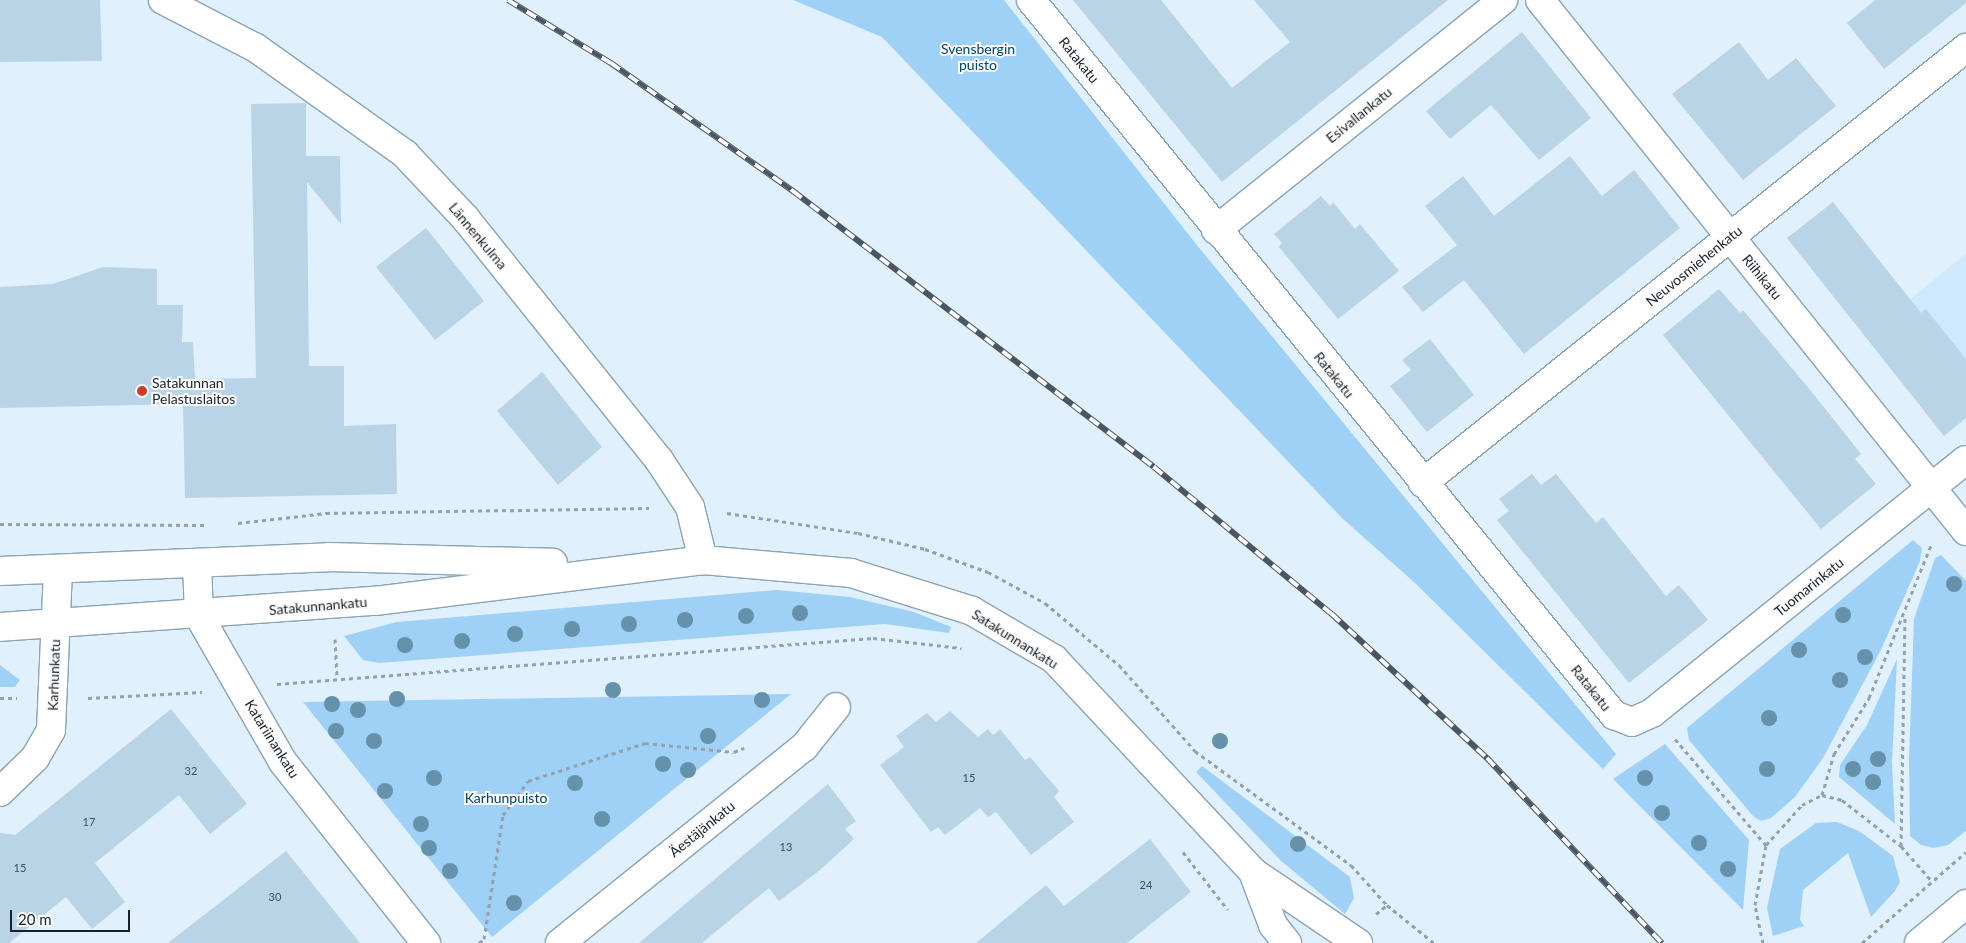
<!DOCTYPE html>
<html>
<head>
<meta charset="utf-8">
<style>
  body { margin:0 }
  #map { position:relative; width:1966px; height:943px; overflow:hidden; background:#e0f0fd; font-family:Lato,sans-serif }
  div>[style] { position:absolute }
  .built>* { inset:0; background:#cee9fd }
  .green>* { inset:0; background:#9fd1f6 }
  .building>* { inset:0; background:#b9d3e7 }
  .path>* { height:3px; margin-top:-1.5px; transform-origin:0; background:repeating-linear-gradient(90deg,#94a1ac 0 4px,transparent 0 8px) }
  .roads { filter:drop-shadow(1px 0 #8aa3b5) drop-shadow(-1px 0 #8aa3b5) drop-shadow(0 1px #8aa3b5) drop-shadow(0 -1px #8aa3b5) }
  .minor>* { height:28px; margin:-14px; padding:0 14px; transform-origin:14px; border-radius:14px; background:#fff }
  .tertiary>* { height:28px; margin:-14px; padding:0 14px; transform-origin:14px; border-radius:14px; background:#fff }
  .secondary>* { height:28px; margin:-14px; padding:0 14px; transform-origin:14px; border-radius:14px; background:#fff }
  .rail>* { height:5.5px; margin-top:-2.75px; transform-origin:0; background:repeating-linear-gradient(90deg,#fbfbfb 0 11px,#4c5660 0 22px); box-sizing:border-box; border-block:1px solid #4c5660 }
  .trees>* { width:16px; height:16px; margin:-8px; border-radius:50%; background:#6591aa }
  .dots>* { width:14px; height:14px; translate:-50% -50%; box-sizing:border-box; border:2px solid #fbfbfb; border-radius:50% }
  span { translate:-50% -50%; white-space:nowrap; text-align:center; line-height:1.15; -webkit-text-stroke:4px #fbfbfb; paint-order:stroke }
  .number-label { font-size:11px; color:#414e59 }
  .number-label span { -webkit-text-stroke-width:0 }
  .park-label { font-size:14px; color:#014467 }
  .street-label { font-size:14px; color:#19222a }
  .poi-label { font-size:14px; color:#19222a }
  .left { translate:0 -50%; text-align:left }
  .scale { position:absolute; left:10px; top:910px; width:120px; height:22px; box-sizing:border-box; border:2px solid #19222a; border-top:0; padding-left:6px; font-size:15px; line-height:18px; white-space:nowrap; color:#19222a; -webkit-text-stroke:4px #fbfbfb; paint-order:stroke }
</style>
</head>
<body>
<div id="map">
  <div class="built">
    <i style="clip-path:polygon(1966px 254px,1966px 418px,1944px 436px,1866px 335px)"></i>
  </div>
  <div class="green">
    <i style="clip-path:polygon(793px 0,1004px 0,1196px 244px,1616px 754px,1603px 769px,1415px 583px,1342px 518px,882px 37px)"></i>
    <i style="clip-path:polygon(1913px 540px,1922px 548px,1920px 561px,1881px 650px,1823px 758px,1795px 797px,1771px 818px,1761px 821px,1753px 816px,1689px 740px,1687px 728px)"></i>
    <i style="clip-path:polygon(1941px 555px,1966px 581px,1966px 831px,1948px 845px,1934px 848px,1921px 845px,1910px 836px,1909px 760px,1914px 619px,1935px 558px)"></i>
    <i style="clip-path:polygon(777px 590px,850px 597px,914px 612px,951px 627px,949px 633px,885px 624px,379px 663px,363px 660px,344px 636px,397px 622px)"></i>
    <i style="clip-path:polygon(1897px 659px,1892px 762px,1895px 824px,1839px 777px,1840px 765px,1867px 725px)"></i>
    <i style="clip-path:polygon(0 665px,20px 680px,15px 687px,0 687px)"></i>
    <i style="clip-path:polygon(791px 694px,492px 937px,303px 702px)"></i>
    <i style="clip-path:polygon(1665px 744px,1749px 840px,1743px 910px,1613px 779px)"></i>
    <i style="clip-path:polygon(1202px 766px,1350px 877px,1354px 898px,1345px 914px,1280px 860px,1196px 772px)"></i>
    <i style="clip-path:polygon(1837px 822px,1859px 831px,1893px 856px,1900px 882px,1895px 891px,1871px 917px,1848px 853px,1803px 890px,1800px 920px,1804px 926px,1773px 936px,1767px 908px,1780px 849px,1816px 823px)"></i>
  </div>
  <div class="building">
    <i style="clip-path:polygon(0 0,100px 0,102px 61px,0 62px)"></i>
    <i style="clip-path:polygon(1073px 0,1161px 0,1232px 88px,1290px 42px,1254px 0,1448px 0,1222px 182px)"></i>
    <i style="clip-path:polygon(1875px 0,1966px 0,1966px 3px,1884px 69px,1847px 23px)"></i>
    <i style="clip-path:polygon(1522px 32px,1591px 118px,1539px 160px,1491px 105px,1450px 139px,1426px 111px)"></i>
    <i style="clip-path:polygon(1739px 42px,1768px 80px,1796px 58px,1836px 106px,1743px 180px,1672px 94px)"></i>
    <i style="clip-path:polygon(306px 103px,306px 156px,340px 156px,341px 224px,307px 182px,309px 366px,344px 366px,344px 426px,396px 424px,397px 494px,185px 498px,183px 404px,0 408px,0 287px,53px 284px,103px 267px,157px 269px,157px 305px,183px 305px,182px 342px,193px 342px,195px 379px,256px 378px,251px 104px)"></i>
    <i style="clip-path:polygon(1570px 156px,1602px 196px,1634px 170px,1680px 228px,1524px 354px,1464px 280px,1423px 312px,1402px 287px,1457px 245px,1425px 206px,1463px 176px,1494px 216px)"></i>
    <i style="clip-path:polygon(1321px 196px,1330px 206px,1333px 202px,1355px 229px,1360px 224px,1399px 271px,1338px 319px,1279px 247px,1282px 243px,1274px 234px)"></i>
    <i style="clip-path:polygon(1833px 202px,1921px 313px,1926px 309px,1966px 359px,1966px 418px,1944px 436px,1787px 238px)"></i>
    <i style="clip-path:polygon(426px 228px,484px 301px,435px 340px,376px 267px)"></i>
    <i style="clip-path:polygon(1719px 289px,1740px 313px,1743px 310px,1811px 391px,1861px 454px,1855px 459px,1876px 484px,1821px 529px,1663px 335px)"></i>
    <i style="clip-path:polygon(1430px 339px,1474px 395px,1427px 432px,1390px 386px,1411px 370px,1402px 360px)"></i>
    <i style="clip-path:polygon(542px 372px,602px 447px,558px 485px,497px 411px)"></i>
    <i style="clip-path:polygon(1532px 474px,1541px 485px,1556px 474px,1596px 523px,1603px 517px,1666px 596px,1679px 585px,1708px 620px,1629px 683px,1497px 520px,1509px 511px,1499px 499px)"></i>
    <i style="clip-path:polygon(171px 709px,247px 804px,210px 834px,179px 795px,95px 863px,125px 902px,92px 929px,66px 897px,9px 943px,0 943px,0 833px,15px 835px)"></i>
    <i style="clip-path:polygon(950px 711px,978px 737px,988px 729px,993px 735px,1000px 729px,1025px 760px,1030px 757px,1059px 791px,1054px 797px,1074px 822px,1031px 855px,996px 812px,988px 817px,980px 808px,945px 835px,938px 827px,931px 832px,880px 765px,904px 747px,896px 736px,927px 713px,936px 722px)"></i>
    <i style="clip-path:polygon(828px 784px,856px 821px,845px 829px,854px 839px,820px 870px,779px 901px,769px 888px,702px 943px,639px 943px)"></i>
    <i style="clip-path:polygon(1150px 839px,1191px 892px,1127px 943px,976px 943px,1046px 885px,1064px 906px)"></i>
    <i style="clip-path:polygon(286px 851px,360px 943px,168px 943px)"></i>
  </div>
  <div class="path">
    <i style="left:727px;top:513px;width:133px;rotate:8.7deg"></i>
    <i style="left:858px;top:533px;width:69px;rotate:13.4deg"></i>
    <i style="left:925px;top:549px;width:67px;rotate:20.1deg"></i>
    <i style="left:988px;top:572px;width:65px;rotate:28.5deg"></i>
    <i style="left:1045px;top:603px;width:97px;rotate:40deg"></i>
    <i style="left:1119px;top:665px;width:115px;rotate:48.5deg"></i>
    <i style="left:1195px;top:751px;width:193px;rotate:36.2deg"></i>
    <i style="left:1351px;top:865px;width:54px;rotate:48deg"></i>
    <i style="left:238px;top:523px;width:89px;rotate:-6.5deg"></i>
    <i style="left:326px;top:513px;width:323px;rotate:-0.9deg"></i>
    <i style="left:0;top:524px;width:204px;rotate:0.3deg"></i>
    <i style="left:335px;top:639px;width:39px;rotate:87deg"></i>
    <i style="left:277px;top:684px;width:598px;rotate:-4.41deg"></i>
    <i style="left:873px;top:638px;width:89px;rotate:6.5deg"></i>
    <i style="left:0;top:698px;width:17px"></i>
    <i style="left:88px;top:698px;width:114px;rotate:-3deg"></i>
    <i style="left:1675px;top:739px;width:140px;rotate:49.4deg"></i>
    <i style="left:1822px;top:795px;width:43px;rotate:-73.7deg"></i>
    <i style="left:1834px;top:754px;width:66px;rotate:-58deg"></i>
    <i style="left:1869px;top:698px;width:167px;rotate:-67.9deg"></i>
    <i style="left:1901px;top:846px;width:228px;rotate:-89deg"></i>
    <i style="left:1183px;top:852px;width:73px;rotate:52.2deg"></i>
    <i style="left:1376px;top:914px;width:14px;rotate:-39deg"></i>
    <i style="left:1387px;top:905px;width:60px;rotate:39deg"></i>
    <i style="left:479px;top:943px;width:6px;rotate:-39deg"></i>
    <i style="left:484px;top:939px;width:125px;rotate:-81.3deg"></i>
    <i style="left:503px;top:815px;width:42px;rotate:-53.7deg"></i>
    <i style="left:528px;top:781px;width:123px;rotate:-18deg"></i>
    <i style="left:645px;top:743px;width:89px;rotate:5.8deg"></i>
    <i style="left:734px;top:752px;width:11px;rotate:-22deg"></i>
    <i style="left:1763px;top:943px;width:39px;rotate:-102deg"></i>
    <i style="left:1755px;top:905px;width:61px;rotate:-79.6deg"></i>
    <i style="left:1766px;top:845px;width:54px;rotate:-48deg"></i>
    <i style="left:1802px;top:805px;width:22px;rotate:-27deg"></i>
    <i style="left:1822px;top:795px;width:21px;rotate:14deg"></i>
    <i style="left:1842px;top:800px;width:75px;rotate:37.9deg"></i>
    <i style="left:1901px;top:846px;width:45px;rotate:48.6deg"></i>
    <i style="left:1862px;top:943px;width:138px;rotate:-41.2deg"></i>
  </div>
  <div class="roads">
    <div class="minor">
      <i style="left:163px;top:0;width:105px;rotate:27.3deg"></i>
      <i style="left:256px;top:48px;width:183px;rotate:35.4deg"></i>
      <i style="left:405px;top:154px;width:88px;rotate:46.8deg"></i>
      <i style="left:465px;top:218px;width:310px;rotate:51.3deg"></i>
      <i style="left:659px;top:460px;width:56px;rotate:56.6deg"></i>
      <i style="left:690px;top:507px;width:55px;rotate:76.2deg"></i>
      <i style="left:1031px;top:0;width:923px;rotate:50.81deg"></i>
      <i style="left:1614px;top:715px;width:19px;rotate:21deg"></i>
      <i style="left:1632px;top:722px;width:22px;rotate:-24deg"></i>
      <i style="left:1652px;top:713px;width:403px;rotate:-38.9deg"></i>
      <i style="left:1540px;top:0;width:681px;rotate:51.26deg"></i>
      <i style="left:1216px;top:230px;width:368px;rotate:-38.7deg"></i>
      <i style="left:1423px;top:483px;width:696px;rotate:-38.7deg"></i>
      <i style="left:197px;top:563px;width:53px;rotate:87.8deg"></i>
      <i style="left:199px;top:616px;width:168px;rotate:60.1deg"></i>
      <i style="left:283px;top:762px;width:231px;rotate:51.7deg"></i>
      <i style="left:0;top:792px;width:49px;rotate:-44.2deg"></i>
      <i style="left:35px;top:758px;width:32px;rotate:-60deg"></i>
      <i style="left:51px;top:730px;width:161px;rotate:-87.5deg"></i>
      <i style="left:560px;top:943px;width:313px;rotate:-38.8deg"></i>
      <i style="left:804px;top:747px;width:51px;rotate:-51.3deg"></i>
    </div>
    <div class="tertiary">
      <i style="left:0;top:571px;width:329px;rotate:-2.4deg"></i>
      <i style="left:329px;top:557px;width:224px;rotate:1.5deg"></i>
      <i style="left:0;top:627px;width:376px;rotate:-4deg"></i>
      <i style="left:375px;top:601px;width:331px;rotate:-7.1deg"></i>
      <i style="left:703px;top:560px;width:149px;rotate:5deg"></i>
      <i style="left:851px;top:573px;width:127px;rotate:17.4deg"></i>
      <i style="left:972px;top:611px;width:95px;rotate:30.3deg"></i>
      <i style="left:1054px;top:659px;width:291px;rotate:46.9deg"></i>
      <i style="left:1253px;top:872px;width:127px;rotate:34.1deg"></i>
      <i style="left:1253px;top:872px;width:57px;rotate:69.3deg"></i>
      <i style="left:1273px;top:925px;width:23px;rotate:52deg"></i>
    </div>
    <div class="secondary">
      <i style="left:1919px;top:943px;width:61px;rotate:-39.7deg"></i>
    </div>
  </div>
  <div class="rail">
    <i style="left:508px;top:0;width:121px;rotate:31.5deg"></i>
    <i style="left:611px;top:63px;width:223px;rotate:35.1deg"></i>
    <i style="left:793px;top:191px;width:454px;rotate:37.4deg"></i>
    <i style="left:1154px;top:467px;width:231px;rotate:39.6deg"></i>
    <i style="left:1332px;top:614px;width:212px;rotate:42.9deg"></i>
    <i style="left:1487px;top:758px;width:255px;rotate:46.6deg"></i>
  </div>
  <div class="trees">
    <i style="left:1954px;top:584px"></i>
    <i style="left:800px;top:613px"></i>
    <i style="left:1843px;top:615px"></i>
    <i style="left:746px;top:616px"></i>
    <i style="left:685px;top:620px"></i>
    <i style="left:629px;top:624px"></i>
    <i style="left:572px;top:629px"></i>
    <i style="left:515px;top:634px"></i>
    <i style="left:462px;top:641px"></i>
    <i style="left:405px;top:645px"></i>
    <i style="left:1799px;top:650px"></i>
    <i style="left:1865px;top:657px"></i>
    <i style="left:1840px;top:680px"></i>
    <i style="left:613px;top:690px"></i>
    <i style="left:397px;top:699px"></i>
    <i style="left:762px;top:700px"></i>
    <i style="left:332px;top:704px"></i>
    <i style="left:358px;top:710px"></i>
    <i style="left:1769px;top:718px"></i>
    <i style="left:336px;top:731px"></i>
    <i style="left:708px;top:736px"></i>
    <i style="left:374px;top:741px"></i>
    <i style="left:1220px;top:741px"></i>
    <i style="left:1878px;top:759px"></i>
    <i style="left:663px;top:764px"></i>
    <i style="left:1767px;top:769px"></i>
    <i style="left:1853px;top:769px"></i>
    <i style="left:688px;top:770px"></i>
    <i style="left:434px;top:778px"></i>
    <i style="left:1645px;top:778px"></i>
    <i style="left:1873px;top:782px"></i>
    <i style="left:575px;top:783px"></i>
    <i style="left:385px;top:791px"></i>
    <i style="left:1662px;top:813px"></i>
    <i style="left:602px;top:819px"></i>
    <i style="left:421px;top:824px"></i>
    <i style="left:1699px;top:843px"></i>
    <i style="left:1298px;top:844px"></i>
    <i style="left:429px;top:848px"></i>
    <i style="left:1728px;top:869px"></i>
    <i style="left:450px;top:871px"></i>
    <i style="left:514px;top:903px"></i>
  </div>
  <div class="dots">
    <i style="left:142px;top:391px;background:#c93d2b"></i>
  </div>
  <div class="number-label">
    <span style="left:191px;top:771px">32</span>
    <span style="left:969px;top:778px">15</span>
    <span style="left:89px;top:822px">17</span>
    <span style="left:786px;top:847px">13</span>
    <span style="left:20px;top:868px">15</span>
    <span style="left:1146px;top:885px">24</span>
    <span style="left:275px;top:897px">30</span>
  </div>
  <div class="park-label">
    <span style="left:978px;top:57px">Svensbergin<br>puisto</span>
    <span style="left:506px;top:798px">Karhunpuisto</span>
  </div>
  <div class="street-label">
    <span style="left:1079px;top:60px;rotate:51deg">Ratakatu</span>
    <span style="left:1359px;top:115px;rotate:-39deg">Esivallankatu</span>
    <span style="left:478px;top:236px;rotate:50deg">Lännenkulma</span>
    <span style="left:1694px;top:266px;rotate:-39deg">Neuvosmiehenkatu</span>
    <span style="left:1762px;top:277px;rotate:51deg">Riihikatu</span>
    <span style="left:1334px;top:375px;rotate:51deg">Ratakatu</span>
    <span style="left:1809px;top:587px;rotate:-39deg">Tuomarinkatu</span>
    <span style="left:318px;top:606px;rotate:-5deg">Satakunnankatu</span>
    <span style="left:1015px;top:639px;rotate:32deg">Satakunnankatu</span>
    <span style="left:54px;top:675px;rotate:-88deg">Karhunkatu</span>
    <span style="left:1591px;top:688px;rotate:51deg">Ratakatu</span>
    <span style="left:272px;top:739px;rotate:58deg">Katariinankatu</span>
    <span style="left:702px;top:829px;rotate:-39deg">Äestäjänkatu</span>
  </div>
  <div class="poi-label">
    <span class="left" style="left:152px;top:391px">Satakunnan<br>Pelastuslaitos</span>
  </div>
  <div class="scale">20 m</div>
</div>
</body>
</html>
